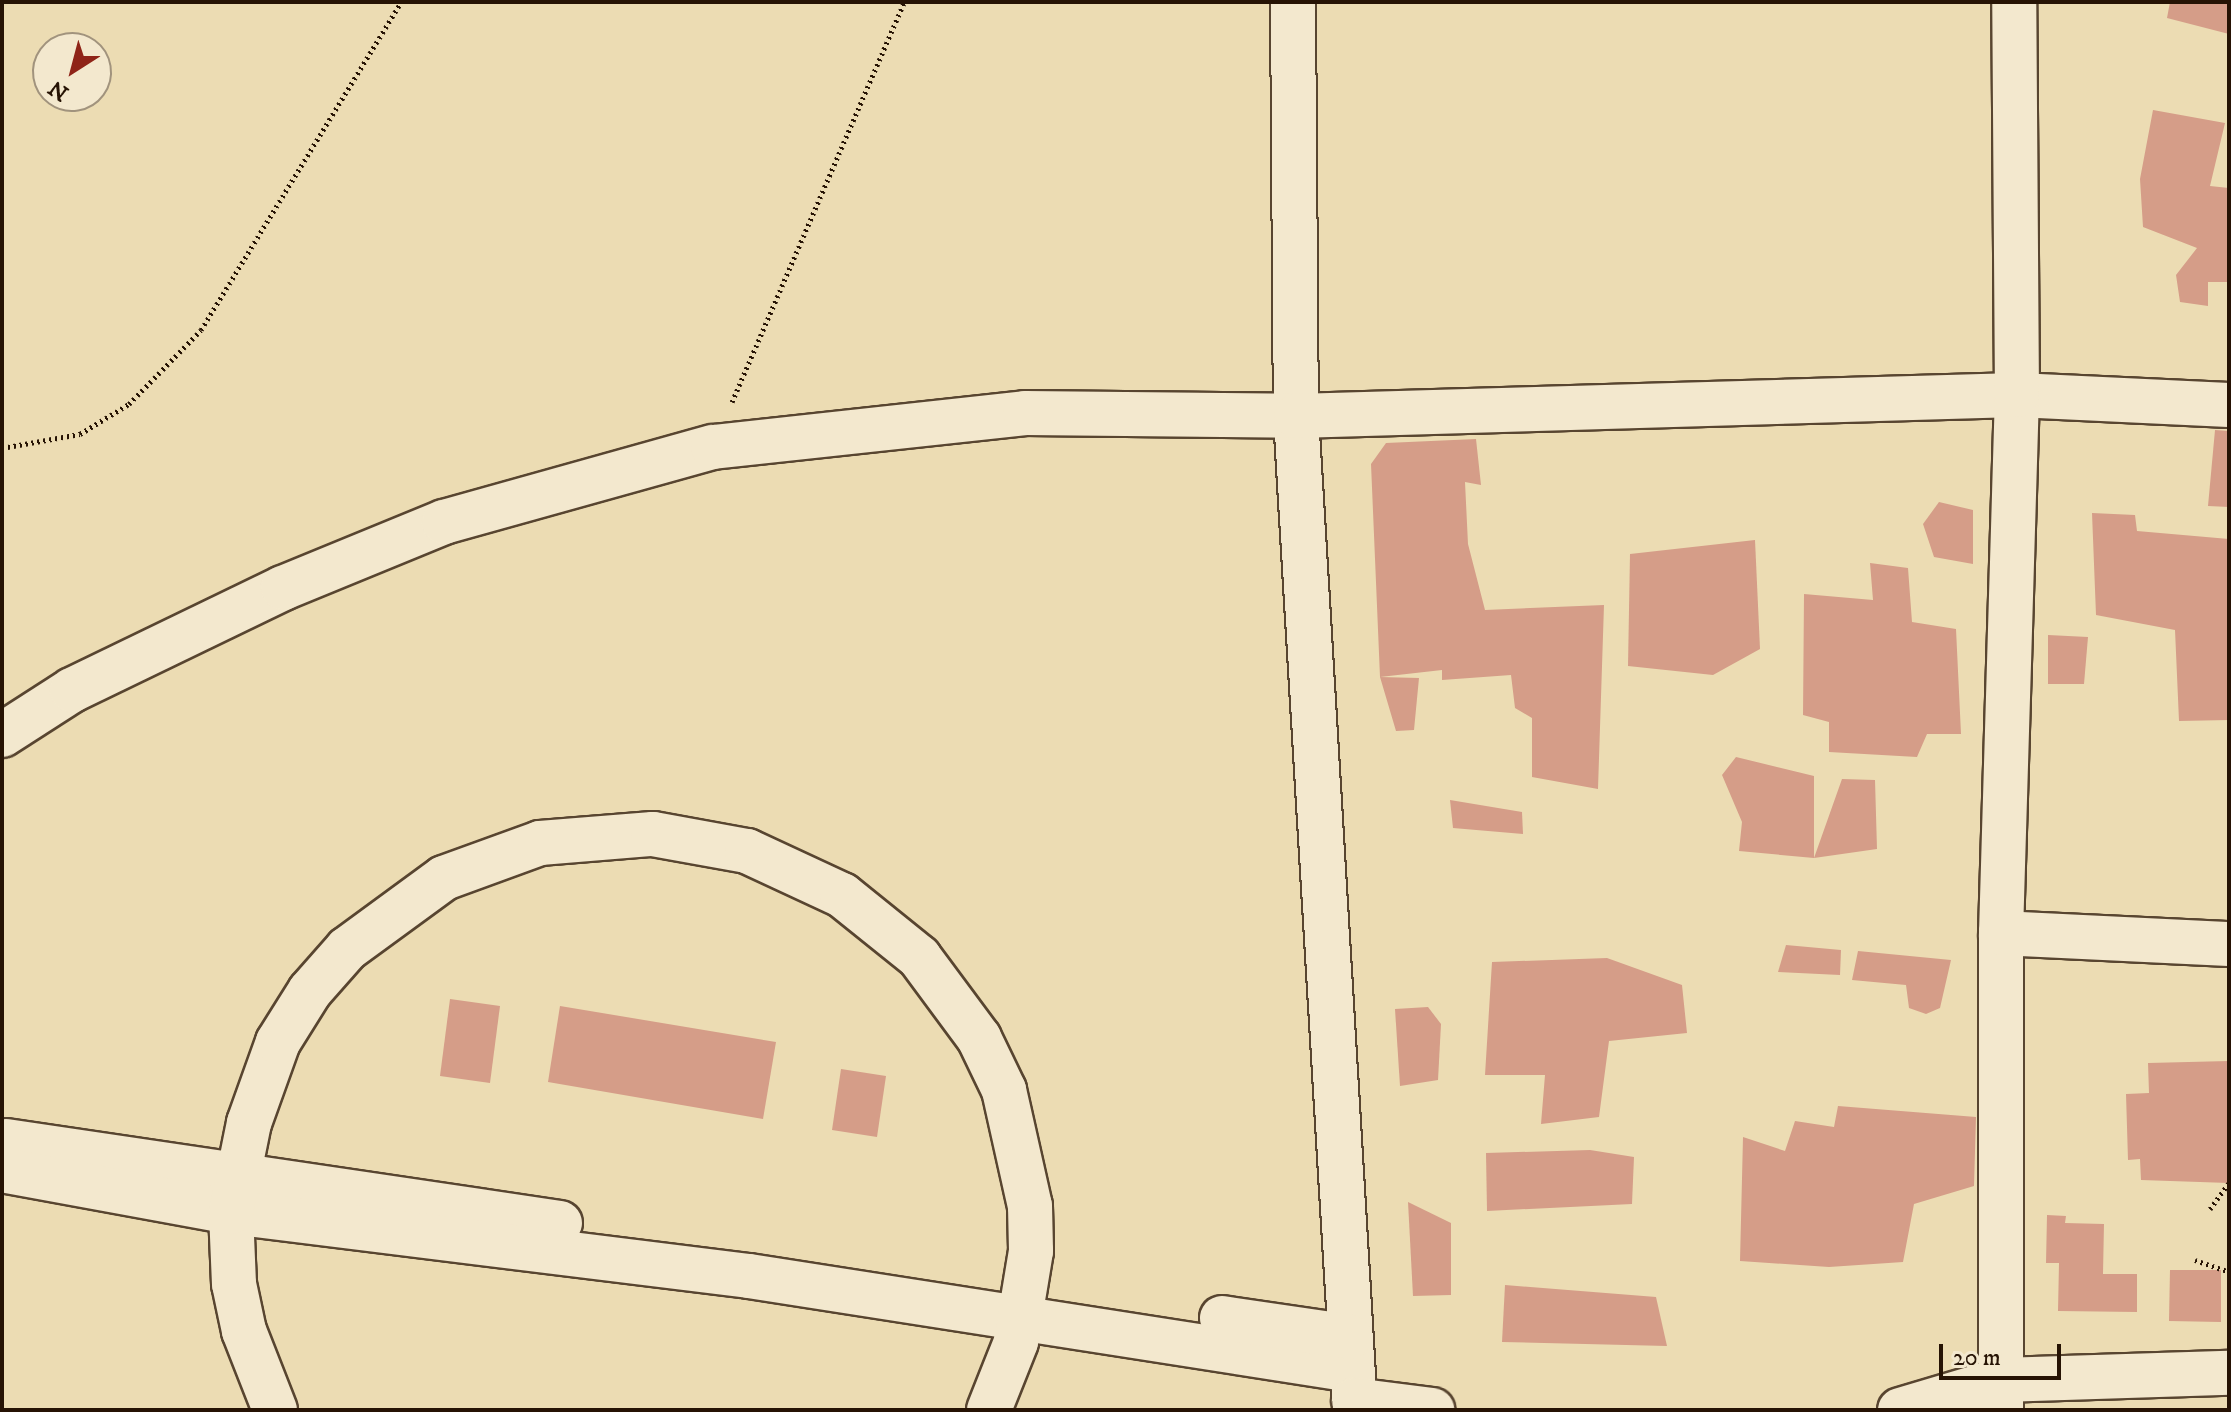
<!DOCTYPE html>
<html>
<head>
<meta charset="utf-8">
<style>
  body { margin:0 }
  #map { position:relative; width:2231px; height:1412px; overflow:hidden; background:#ecdcb3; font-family:"IM FELL DW Pica",serif }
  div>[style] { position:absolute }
  .building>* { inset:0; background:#d59d88 }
  .path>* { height:5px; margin-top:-2.5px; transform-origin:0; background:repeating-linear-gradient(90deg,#261304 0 2px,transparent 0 6px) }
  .roads { filter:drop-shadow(2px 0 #584530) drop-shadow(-2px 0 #584530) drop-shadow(0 2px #584530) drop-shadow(0 -2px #584530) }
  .minor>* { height:44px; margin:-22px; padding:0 22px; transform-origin:22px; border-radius:22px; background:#f3e8ce }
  span { translate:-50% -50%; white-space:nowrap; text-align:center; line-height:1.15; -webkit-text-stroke:7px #f3e8ce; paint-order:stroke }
  .frame { position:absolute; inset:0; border:4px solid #261304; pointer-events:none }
  .north { position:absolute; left:32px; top:32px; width:80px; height:80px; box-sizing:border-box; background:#f3e8ce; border:2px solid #a1937d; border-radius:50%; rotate:216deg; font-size:22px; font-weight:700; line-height:32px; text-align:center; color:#261304 }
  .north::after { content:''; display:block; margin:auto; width:28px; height:36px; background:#8f2418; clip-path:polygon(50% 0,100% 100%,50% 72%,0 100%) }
  .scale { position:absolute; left:1939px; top:1344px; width:122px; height:36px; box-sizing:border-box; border:4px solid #261304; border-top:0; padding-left:10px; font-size:24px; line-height:28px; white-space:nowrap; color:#261304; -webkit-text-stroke:6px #f3e8ce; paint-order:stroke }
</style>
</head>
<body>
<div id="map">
  <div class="building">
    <i style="clip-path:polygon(2170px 2px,2229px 2px,2229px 34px,2167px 18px)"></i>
    <i style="clip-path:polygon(2153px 110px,2225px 123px,2210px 186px,2229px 188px,2229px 282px,2208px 282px,2208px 306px,2180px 302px,2176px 275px,2197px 248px,2143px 227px,2140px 179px)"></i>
    <i style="clip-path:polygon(2215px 430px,2229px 431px,2229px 507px,2208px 506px)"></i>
    <i style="clip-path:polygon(1476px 439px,1481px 485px,1465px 482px,1468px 544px,1485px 610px,1604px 605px,1598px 789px,1532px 777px,1532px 718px,1515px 708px,1511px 675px,1442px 680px,1442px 670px,1380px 677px,1419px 678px,1414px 730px,1396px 731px,1380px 677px,1371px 464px,1386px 443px)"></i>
    <i style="clip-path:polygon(1939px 502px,1973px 510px,1973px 564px,1934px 557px,1923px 524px)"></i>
    <i style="clip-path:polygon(2092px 513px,2135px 515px,2137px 531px,2229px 539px,2229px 720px,2179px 721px,2175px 630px,2096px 615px)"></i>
    <i style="clip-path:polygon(1755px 540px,1760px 649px,1713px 675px,1628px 666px,1630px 554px)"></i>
    <i style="clip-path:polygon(1870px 563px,1908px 568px,1912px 622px,1956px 629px,1961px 734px,1927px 734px,1917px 757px,1829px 752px,1829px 722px,1803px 715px,1804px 594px,1873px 600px)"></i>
    <i style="clip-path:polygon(2048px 635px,2088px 637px,2084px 684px,2048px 684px)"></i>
    <i style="clip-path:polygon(1736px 757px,1814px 776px,1814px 858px,1842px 779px,1875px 780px,1877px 849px,1814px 858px,1739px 851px,1742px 822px,1722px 775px)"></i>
    <i style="clip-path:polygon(1450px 800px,1522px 812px,1523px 834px,1453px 828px)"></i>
    <i style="clip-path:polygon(1786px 945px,1841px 950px,1840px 975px,1778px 972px)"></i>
    <i style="clip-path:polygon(1858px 951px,1951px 960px,1940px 1008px,1926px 1014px,1909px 1008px,1906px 985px,1852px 980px)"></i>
    <i style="clip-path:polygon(1607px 958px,1682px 985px,1687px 1033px,1609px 1041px,1599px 1117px,1541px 1124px,1545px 1075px,1485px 1075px,1492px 962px)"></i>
    <i style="clip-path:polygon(450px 999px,500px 1006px,490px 1083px,440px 1076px)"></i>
    <i style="clip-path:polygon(560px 1006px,776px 1042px,763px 1119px,548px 1082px)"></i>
    <i style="clip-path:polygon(1428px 1007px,1441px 1024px,1438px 1080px,1400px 1086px,1395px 1009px)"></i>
    <i style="clip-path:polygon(2229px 1061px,2229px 1183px,2141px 1180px,2140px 1159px,2128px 1160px,2126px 1094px,2149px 1093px,2148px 1063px)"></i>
    <i style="clip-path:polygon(841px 1069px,886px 1076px,877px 1137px,832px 1130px)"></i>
    <i style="clip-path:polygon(1838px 1106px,1976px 1117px,1974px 1186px,1914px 1204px,1903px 1262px,1829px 1267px,1740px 1261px,1743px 1137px,1785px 1151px,1795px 1121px,1834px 1127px)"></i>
    <i style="clip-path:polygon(1590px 1150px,1634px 1157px,1632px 1204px,1487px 1211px,1486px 1153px)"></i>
    <i style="clip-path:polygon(1408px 1202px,1451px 1223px,1451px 1295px,1413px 1296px)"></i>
    <i style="clip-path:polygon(2047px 1215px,2066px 1216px,2065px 1223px,2104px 1224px,2103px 1274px,2137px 1274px,2137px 1312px,2058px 1311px,2059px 1263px,2046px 1263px)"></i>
    <i style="clip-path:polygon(2170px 1270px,2221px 1270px,2221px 1322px,2169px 1321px)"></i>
    <i style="clip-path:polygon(1505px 1285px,1656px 1297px,1667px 1346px,1502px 1342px)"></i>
  </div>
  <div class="path">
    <i style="left:732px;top:402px;width:435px;rotate:-66.7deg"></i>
    <i style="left:2px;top:448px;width:79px;rotate:-10.2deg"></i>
    <i style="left:80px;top:434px;width:57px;rotate:-31.5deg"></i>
    <i style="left:129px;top:404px;width:103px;rotate:-45.8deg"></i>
    <i style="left:201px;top:330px;width:384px;rotate:-58.6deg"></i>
    <i style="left:2210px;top:1209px;width:32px;rotate:-54deg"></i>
    <i style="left:2195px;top:1260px;width:36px;rotate:19deg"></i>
  </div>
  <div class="roads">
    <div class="minor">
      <i style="left:1293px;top:2px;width:414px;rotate:89.6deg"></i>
      <i style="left:1296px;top:416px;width:996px;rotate:86.6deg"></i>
      <i style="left:2px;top:735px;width:83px;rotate:-32.7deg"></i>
      <i style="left:72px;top:690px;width:234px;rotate:-25.8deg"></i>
      <i style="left:283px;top:588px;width:174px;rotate:-22.3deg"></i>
      <i style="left:444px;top:522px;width:279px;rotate:-15.6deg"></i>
      <i style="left:713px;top:447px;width:314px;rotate:-6.2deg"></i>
      <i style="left:1025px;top:413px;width:271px;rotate:0.6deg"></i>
      <i style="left:1296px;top:416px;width:721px;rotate:-1.67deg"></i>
      <i style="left:2017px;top:395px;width:212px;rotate:2.7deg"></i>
      <i style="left:2001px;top:933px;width:228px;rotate:2.8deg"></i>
      <i style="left:6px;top:1141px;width:560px;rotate:8.42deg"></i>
      <i style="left:2px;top:1170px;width:233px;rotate:10.4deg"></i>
      <i style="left:231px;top:1212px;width:522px;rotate:7.04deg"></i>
      <i style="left:749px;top:1276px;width:610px;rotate:8.86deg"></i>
      <i style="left:1222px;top:1318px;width:129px;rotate:8.4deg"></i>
      <i style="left:1354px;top:1400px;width:79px;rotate:7.3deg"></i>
      <i style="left:275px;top:1410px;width:85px;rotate:-111.4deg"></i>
      <i style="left:244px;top:1331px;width:48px;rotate:-102deg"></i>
      <i style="left:234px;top:1284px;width:72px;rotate:-92.4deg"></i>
      <i style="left:231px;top:1212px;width:91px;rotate:-78.6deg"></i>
      <i style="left:249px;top:1123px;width:86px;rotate:-70.3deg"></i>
      <i style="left:278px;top:1042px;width:60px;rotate:-57.9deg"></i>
      <i style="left:310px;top:991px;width:56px;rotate:-48.6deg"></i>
      <i style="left:347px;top:949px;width:120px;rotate:-36.2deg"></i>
      <i style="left:444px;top:878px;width:102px;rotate:-20deg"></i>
      <i style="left:540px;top:843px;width:113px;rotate:-4.6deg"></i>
      <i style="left:653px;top:834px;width:96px;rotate:10.3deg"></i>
      <i style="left:747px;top:851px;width:105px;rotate:24.9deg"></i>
      <i style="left:842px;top:895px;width:99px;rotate:38.8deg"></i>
      <i style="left:919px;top:957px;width:101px;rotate:53.5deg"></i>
      <i style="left:979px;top:1038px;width:58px;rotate:64.3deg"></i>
      <i style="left:1004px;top:1090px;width:119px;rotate:77.4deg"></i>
      <i style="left:1030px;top:1206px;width:45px;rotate:88.7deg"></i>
      <i style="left:1031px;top:1251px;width:92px;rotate:99.4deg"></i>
      <i style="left:1016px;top:1342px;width:73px;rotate:111.7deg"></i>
      <i style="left:1900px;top:1410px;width:105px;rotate:-16.5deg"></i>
      <i style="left:2001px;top:1380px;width:228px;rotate:-1.8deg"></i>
      <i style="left:2001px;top:1410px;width:477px;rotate:-90deg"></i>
      <i style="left:2001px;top:933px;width:538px;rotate:-88.3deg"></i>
      <i style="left:2017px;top:395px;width:393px;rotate:-90.4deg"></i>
    </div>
  </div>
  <div class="frame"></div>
  <div class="north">N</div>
  <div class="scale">20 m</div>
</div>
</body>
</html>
